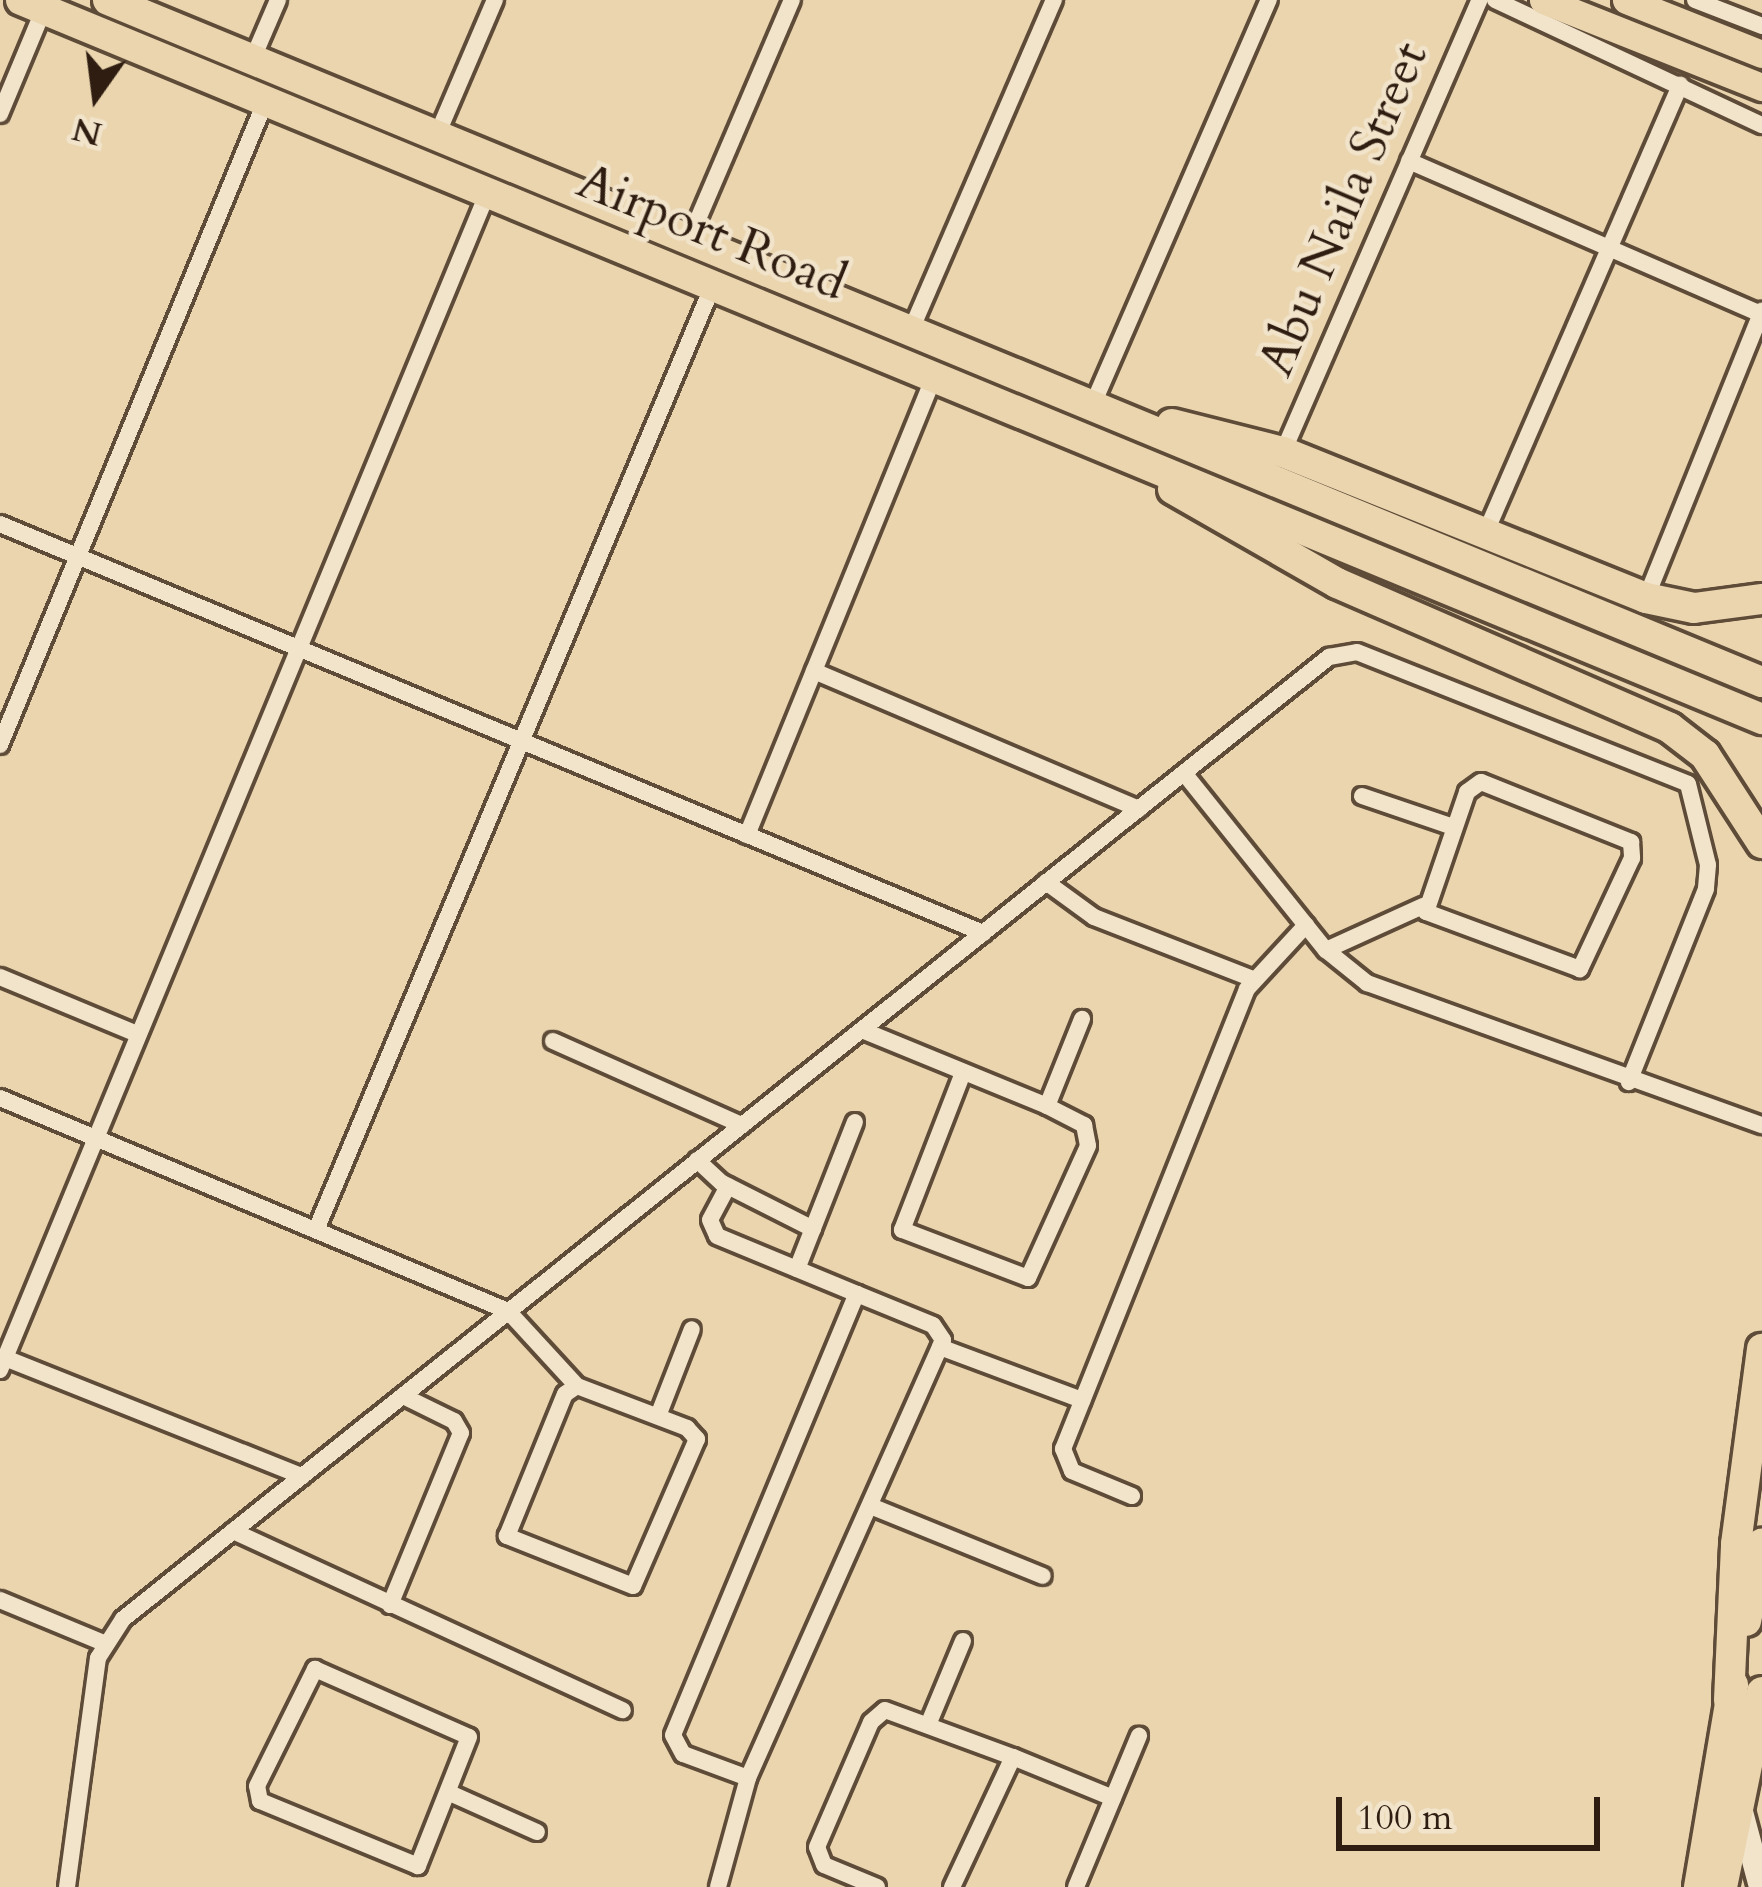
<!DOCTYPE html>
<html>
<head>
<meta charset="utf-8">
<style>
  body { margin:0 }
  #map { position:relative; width:1762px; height:1887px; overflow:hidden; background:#ead5af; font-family:Cardo,serif }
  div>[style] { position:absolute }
  .roads { filter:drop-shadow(3px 0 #5e4b38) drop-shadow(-3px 0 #5e4b38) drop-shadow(0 3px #5e4b38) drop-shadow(0 -3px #5e4b38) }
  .street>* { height:16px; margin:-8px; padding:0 8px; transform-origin:8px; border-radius:8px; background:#f1e4cb }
  .secondary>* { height:24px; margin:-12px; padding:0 12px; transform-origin:12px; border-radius:12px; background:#f1e4cb }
  .primary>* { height:27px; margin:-13.5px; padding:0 13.5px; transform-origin:13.5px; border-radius:13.5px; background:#ead5af }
  .highway>* { height:30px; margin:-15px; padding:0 15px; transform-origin:15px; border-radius:15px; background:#ead5af }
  span { translate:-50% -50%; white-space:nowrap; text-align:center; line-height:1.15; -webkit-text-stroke:9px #f1e4cb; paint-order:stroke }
  .street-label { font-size:51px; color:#2f1d11 }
  .north { position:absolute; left:36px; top:36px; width:120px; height:120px; -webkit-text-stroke:9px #f1e4cb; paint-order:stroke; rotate:194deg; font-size:33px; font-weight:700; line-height:48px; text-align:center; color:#2f1d11 }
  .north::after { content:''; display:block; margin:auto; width:42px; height:54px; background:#2f1d11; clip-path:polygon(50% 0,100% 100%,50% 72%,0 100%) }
  .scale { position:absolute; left:1336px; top:1797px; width:264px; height:54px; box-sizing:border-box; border:6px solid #2f1d11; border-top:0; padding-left:15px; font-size:36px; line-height:42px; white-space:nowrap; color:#2f1d11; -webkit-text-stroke:9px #f1e4cb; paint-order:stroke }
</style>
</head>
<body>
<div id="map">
  <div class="roads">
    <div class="street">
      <i style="left:1495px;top:0;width:295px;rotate:25.1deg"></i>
      <i style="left:1695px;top:0;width:72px;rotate:21.2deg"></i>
      <i style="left:253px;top:58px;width:63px;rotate:-66.7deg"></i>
      <i style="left:0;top:114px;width:114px;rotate:-67.3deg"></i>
      <i style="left:437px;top:135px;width:147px;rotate:-66.8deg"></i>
      <i style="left:1409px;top:161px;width:384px;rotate:23.5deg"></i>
      <i style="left:689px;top:240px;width:261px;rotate:-66.8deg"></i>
      <i style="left:911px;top:330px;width:360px;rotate:-66.6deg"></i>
      <i style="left:1093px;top:404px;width:441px;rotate:-66.5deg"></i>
      <i style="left:1283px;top:452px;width:493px;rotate:-66.5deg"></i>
      <i style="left:0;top:524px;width:1065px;rotate:22.59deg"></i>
      <i style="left:1485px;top:534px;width:490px;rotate:-66.5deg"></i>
      <i style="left:1646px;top:598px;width:310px;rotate:-68deg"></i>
      <i style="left:814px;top:671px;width:353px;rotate:23deg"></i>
      <i style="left:0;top:745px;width:698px;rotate:-67.59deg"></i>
      <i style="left:1184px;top:773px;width:227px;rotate:51.3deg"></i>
      <i style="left:1326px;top:950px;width:53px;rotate:38.8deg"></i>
      <i style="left:1367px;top:983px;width:420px;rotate:19.8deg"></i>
      <i style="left:1481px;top:782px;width:162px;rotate:21.8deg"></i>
      <i style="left:1631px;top:842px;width:16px;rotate:86deg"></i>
      <i style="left:1632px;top:858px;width:123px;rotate:115.1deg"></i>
      <i style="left:1580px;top:969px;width:164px;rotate:-159.7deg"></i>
      <i style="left:1426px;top:912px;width:127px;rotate:-71.1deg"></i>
      <i style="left:1467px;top:792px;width:17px;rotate:-36deg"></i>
      <i style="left:1362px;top:796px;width:96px;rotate:18.8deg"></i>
      <i style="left:747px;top:835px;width:496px;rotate:-67.8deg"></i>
      <i style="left:1046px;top:882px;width:59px;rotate:36.1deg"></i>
      <i style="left:1094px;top:917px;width:171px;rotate:21.3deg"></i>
      <i style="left:1326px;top:950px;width:107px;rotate:-24.4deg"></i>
      <i style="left:0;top:977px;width:148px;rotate:22.6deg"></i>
      <i style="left:862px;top:1030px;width:200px;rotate:22.3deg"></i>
      <i style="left:1047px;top:1106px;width:42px;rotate:27.2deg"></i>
      <i style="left:1084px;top:1125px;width:21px;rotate:79deg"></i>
      <i style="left:1088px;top:1146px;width:145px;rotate:114.4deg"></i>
      <i style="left:1028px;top:1278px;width:135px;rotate:-159.1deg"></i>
      <i style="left:902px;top:1230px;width:168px;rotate:-68.8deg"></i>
      <i style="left:553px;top:1041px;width:207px;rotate:24deg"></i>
      <i style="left:0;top:1098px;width:551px;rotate:22.75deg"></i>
      <i style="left:508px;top:1311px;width:102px;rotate:47.4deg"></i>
      <i style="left:1047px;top:1106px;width:94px;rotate:-68.1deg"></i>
      <i style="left:697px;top:1160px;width:34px;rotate:43deg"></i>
      <i style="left:722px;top:1183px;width:102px;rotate:26.8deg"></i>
      <i style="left:728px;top:1186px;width:38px;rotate:118deg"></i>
      <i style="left:710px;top:1220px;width:17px;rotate:66deg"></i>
      <i style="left:717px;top:1236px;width:152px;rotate:22.5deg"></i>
      <i style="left:857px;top:1294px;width:82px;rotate:22.2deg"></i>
      <i style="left:933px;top:1325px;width:18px;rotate:56deg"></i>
      <i style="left:943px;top:1340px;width:479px;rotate:114deg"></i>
      <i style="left:748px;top:1778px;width:69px;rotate:-159.7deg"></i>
      <i style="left:683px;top:1754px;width:21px;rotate:-118deg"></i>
      <i style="left:673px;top:1735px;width:478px;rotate:-67.4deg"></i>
      <i style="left:316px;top:1230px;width:1025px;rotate:-67.21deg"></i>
      <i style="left:797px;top:1269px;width:158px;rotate:-68.5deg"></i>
      <i style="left:940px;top:1347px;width:152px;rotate:20.5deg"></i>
      <i style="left:5px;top:1358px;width:320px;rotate:21.7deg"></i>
      <i style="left:0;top:1370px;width:1275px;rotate:-67.5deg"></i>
      <i style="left:577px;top:1386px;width:118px;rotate:20.9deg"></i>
      <i style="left:687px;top:1428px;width:15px;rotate:48deg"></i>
      <i style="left:697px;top:1439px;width:160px;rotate:113.5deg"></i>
      <i style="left:633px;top:1586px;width:136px;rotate:-158.4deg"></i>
      <i style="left:507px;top:1536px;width:153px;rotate:-67.8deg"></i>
      <i style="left:565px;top:1394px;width:14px;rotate:-34deg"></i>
      <i style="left:658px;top:1416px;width:93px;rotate:-68.7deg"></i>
      <i style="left:1132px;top:1496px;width:65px;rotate:-157.4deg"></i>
      <i style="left:1072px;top:1471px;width:24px;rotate:-112deg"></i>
      <i style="left:1063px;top:1449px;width:495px;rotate:-68.2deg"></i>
      <i style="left:1247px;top:989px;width:87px;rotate:-47.3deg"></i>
      <i style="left:873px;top:1507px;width:183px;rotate:22.1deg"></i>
      <i style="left:233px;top:1531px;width:429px;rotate:24.7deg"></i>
      <i style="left:0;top:1600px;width:113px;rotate:22.5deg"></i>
      <i style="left:390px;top:1605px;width:186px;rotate:-67.6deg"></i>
      <i style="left:461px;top:1433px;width:14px;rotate:-120deg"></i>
      <i style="left:454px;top:1421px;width:57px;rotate:-153.9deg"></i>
      <i style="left:315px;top:1669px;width:168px;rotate:23.8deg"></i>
      <i style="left:469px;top:1737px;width:139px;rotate:111.6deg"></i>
      <i style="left:418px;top:1866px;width:171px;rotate:-157.6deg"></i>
      <i style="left:260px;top:1801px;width:15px;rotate:-101deg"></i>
      <i style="left:257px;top:1786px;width:131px;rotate:-63.6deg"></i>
      <i style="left:928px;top:1725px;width:91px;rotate:-67.4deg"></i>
      <i style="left:1013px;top:1757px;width:108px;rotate:22.3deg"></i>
      <i style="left:452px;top:1794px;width:93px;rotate:24.1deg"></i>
      <i style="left:67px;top:1887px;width:231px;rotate:-82.3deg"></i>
      <i style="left:98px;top:1658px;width:46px;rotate:-57.3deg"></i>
      <i style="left:123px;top:1619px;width:1543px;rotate:-38.58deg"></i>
      <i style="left:1329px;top:657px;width:28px;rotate:-10deg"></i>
      <i style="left:1357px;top:652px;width:356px;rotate:21.7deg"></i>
      <i style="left:1688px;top:784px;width:83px;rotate:76.1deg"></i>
      <i style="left:1708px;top:865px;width:24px;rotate:95deg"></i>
      <i style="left:1706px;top:889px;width:208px;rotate:111.8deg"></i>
      <i style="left:718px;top:1887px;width:113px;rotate:-74.6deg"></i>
      <i style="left:877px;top:1887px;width:57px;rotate:-157.5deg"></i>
      <i style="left:824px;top:1865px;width:19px;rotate:-111deg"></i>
      <i style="left:817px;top:1847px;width:136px;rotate:-66.6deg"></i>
      <i style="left:871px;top:1722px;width:18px;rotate:-41deg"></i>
      <i style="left:885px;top:1710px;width:136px;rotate:20.2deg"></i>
      <i style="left:1013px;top:1757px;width:144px;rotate:115.1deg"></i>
      <i style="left:1076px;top:1887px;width:164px;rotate:-67.4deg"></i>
    </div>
    <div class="secondary">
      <i style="left:1740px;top:1808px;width:82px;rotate:75.1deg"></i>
    </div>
    <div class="primary">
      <i style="left:1543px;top:0;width:236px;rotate:21.7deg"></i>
      <i style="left:1626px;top:0;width:146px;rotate:21.7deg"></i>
    </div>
    <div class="highway">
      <i style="left:21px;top:0;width:1884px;rotate:22.44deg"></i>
      <i style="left:108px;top:0;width:1789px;rotate:22.41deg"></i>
      <i style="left:1172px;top:424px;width:114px;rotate:14.2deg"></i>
      <i style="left:1283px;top:452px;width:391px;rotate:21.9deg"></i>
      <i style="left:1646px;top:598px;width:49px;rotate:11.8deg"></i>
      <i style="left:1694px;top:608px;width:69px;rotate:-7.5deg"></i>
      <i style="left:1173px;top:489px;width:189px;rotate:29.8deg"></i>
      <i style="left:1337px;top:583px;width:363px;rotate:23.5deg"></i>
      <i style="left:1670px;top:728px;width:44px;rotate:37.6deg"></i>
      <i style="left:1705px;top:755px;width:105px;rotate:57.1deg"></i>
      <i style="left:1746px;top:1621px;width:79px;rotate:-78.3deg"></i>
      <i style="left:1729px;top:1700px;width:156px;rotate:-87.4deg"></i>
      <i style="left:1736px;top:1544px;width:197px;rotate:-82.4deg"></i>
      <i style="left:1699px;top:1887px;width:205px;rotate:-80.4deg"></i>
      <i style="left:1722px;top:1887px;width:199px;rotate:-78.4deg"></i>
    </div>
  </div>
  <div class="street-label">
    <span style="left:1343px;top:209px;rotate:-67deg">Abu Naila Street</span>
    <span style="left:712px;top:232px;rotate:22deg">Airport Road</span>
  </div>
  <div class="north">N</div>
  <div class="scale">100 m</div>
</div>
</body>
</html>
